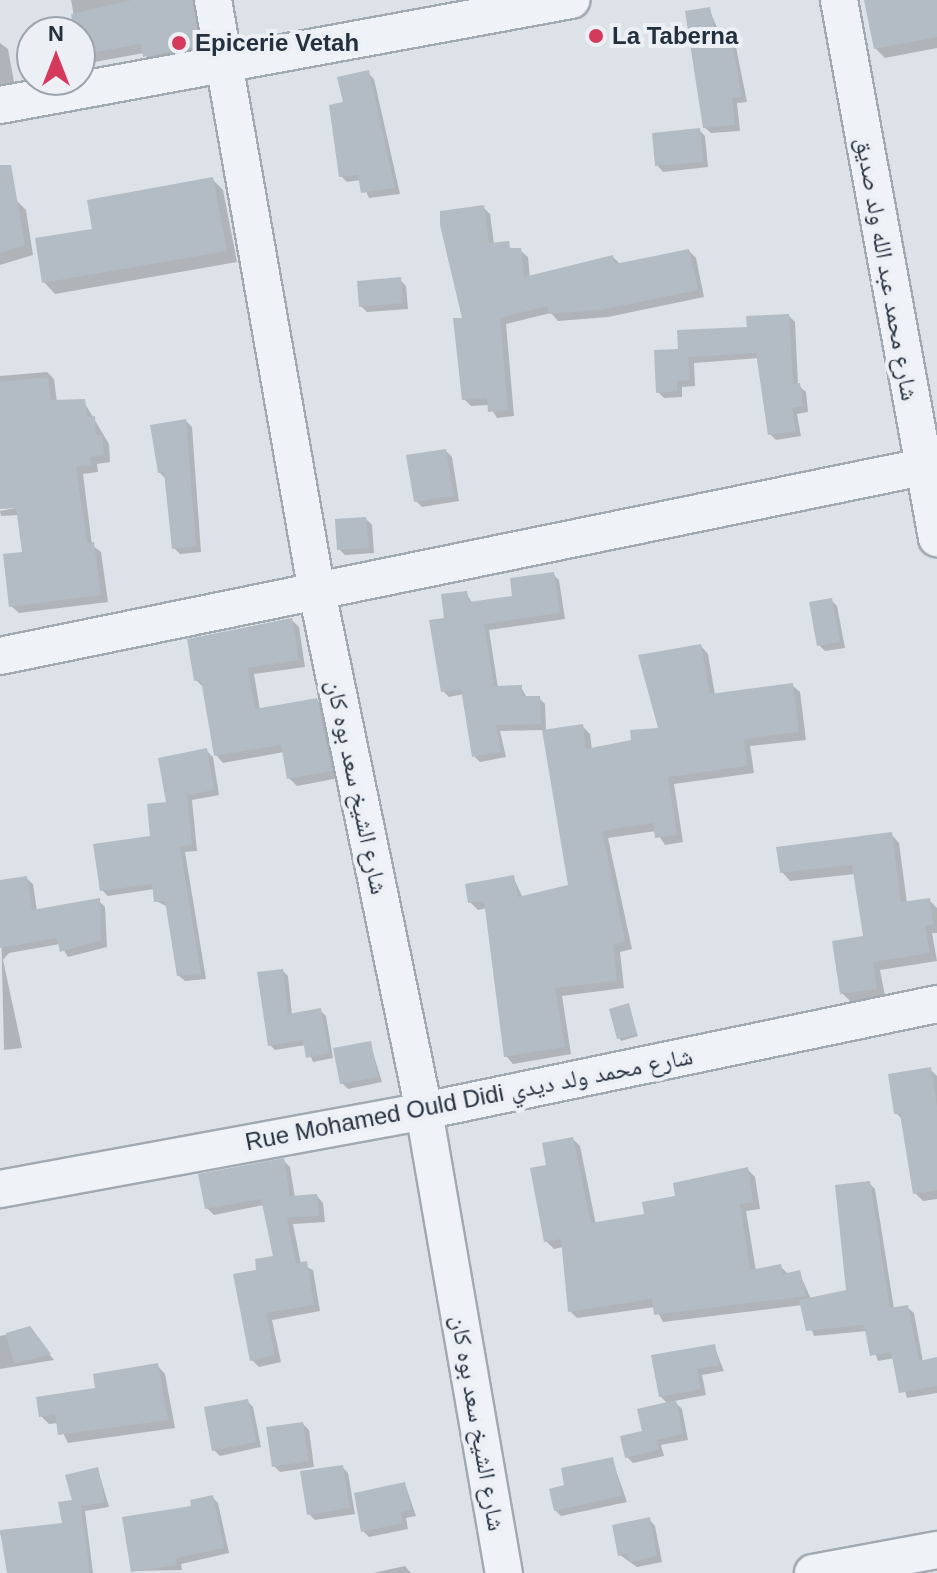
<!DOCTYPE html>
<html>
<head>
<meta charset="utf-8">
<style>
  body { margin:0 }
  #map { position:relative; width:937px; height:1573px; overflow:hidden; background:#dce2e7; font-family:Arial,"Noto Naskh Arabic",sans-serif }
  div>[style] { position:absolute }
  .shadow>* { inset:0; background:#0003 }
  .building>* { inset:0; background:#b3bbc4 }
  .roads { filter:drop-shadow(2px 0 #a1a9b1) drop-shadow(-2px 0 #a1a9b1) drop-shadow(0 2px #a1a9b1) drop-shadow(0 -2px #a1a9b1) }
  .minor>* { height:36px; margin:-18px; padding:0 18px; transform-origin:18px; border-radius:18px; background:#eff2f6 }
  .dots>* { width:22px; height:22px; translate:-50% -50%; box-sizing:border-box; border:4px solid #ecf0f5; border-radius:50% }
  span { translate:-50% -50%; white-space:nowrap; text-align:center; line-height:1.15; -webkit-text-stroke:8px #ecf0f5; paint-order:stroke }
  .poi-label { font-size:24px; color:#25303f; font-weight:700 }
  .left { translate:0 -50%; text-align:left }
  .street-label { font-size:24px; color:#25303f }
  .north { position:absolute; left:16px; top:16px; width:80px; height:80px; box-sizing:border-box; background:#ecf0f5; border:2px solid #9ca3ac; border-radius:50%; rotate:0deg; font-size:22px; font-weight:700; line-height:32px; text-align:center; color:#25303f }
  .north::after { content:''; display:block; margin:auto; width:28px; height:36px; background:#d5395c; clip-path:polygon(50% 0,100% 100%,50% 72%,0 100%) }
</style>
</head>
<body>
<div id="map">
  <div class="shadow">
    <i style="clip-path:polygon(71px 0,198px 0,207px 54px,153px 64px,144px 53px,89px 63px,81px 55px)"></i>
    <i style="clip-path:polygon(866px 0,937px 0,937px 48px,885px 58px,875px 48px)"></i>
    <i style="clip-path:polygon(709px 9px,719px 32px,728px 30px,734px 37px,747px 102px,737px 103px,740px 131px,711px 133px,704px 127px)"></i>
    <i style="clip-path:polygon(0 43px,8px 49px,15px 87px,0 91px)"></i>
    <i style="clip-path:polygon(368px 73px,374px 79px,400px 194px,369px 198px,361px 180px,347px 182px,341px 176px,345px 103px)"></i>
    <i style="clip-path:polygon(699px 130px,705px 136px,708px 167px,663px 172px,657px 165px)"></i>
    <i style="clip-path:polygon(212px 179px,223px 190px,237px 262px,55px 294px,44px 282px,95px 230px)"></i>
    <i style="clip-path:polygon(17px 201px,26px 210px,33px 255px,0 265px,0 205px)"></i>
    <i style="clip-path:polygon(483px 207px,490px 214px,494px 244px,520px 250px,528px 257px,530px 278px,613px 257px,621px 265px,689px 251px,696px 258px,704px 297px,608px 317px,558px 321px,551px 313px,506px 324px,514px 416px,497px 418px,489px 405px,471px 406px,464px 399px,465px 320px,447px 254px,442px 213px)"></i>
    <i style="clip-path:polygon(400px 280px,406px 286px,408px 309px,367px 312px,361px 306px)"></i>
    <i style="clip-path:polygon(789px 316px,795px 322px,798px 385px,806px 392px,808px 412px,797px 414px,801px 436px,776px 440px,770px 434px,759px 358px,694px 363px,695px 386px,682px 387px,682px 397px,664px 398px,658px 392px,680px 351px)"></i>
    <i style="clip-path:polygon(47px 372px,54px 379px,57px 402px,84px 402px,109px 444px,110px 462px,97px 464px,98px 472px,83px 474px,92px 545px,101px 552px,108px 602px,19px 613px,11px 606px,25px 553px,19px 515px,1px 516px,0 511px,26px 506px,0 507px,0 376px)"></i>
    <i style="clip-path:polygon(186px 421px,192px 427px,201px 552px,180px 554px,174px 548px,165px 478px,159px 472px)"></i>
    <i style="clip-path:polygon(446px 451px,452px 457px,459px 501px,422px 507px,416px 501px)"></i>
    <i style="clip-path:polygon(366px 519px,372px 525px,374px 553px,345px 555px,339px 549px)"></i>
    <i style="clip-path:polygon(553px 574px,559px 580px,565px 619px,489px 630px,498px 688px,521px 687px,527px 698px,539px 698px,545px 704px,546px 731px,582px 726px,590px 734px,592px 750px,634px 742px,660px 730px,701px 646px,708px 654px,715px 695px,792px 685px,800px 692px,806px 740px,750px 746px,754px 773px,674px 784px,683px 842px,665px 845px,656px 831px,608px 838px,632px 949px,620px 952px,624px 988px,562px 996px,571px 1054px,513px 1064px,506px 1056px,487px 908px,478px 910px,470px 902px,513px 877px,523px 898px,570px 887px,544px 730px,500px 731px,506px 757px,480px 762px,474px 756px,464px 694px,449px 697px,443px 691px,447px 620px,466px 593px,473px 604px,514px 597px)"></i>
    <i style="clip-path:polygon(831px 600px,837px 606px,845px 648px,825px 651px,819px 645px)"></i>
    <i style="clip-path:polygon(292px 620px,299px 627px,305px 667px,254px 674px,260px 710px,317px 700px,324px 707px,339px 778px,297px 786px,289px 778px,284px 752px,223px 763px,216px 755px,204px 688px,196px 680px)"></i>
    <i style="clip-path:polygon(207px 751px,213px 757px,219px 795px,192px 800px,197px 851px,185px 852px,206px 979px,185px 981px,178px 975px,168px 907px,156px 901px,154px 889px,108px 896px,102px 890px,152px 838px,168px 804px)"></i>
    <i style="clip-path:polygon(891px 834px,899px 843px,907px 903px,929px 900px,937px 908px,937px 933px,932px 933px,937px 961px,880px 970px,885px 996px,851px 1002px,842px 993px,865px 938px,855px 874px,790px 881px,782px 872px)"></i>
    <i style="clip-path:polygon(26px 878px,33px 884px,37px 911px,99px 901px,105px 907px,107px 947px,68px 957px,60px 944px,9px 953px,3px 960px,22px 1048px,4px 1050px,0 882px)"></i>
    <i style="clip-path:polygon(283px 971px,288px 976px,292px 1015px,320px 1010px,326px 1016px,333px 1058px,313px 1062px,306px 1045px,275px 1050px,270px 1045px)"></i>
    <i style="clip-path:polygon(628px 1006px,638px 1036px,621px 1041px,619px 1038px)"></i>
    <i style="clip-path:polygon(370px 1043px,382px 1082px,348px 1089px,342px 1083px)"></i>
    <i style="clip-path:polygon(930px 1069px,937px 1076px,937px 1199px,923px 1201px,915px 1193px,904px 1121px,896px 1113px)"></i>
    <i style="clip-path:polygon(573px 1139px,580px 1146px,596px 1225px,647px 1215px,677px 1197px,747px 1169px,755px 1177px,760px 1209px,746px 1211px,756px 1271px,780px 1266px,789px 1275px,799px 1272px,811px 1299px,848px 1292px,869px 1183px,875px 1189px,894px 1309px,907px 1307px,914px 1313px,923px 1362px,937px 1361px,937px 1393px,907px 1398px,895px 1358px,878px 1361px,867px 1331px,814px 1336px,802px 1305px,663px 1322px,655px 1307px,577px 1318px,570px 1311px,563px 1247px,554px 1249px,546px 1241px,548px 1166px)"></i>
    <i style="clip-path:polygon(283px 1160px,290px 1167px,295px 1198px,317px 1196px,323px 1203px,325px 1222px,293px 1224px,301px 1264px,313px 1270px,320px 1311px,272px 1320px,281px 1362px,259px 1367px,252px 1360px,259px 1272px,275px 1257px,264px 1205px,214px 1215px,207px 1208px)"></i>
    <i style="clip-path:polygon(29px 1329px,54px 1360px,0 1369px,0 1336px)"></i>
    <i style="clip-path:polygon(714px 1346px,724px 1371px,702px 1375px,706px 1395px,674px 1401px,682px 1409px,688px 1440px,661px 1445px,664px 1456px,633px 1463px,627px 1457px,668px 1404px,660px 1396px)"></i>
    <i style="clip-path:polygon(157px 1365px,165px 1374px,175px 1428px,68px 1443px,58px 1423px,49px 1424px,41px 1416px)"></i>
    <i style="clip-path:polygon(247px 1401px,253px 1407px,261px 1447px,220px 1456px,214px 1450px)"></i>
    <i style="clip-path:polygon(303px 1424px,309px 1430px,314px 1467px,280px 1472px,274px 1466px)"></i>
    <i style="clip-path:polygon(612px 1459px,627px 1502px,561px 1516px,555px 1510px,567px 1487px)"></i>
    <i style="clip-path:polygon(342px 1467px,348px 1473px,355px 1514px,315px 1520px,309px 1514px)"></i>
    <i style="clip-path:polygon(98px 1469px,109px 1507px,85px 1511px,93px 1573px,9px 1573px,0 1532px,64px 1525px)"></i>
    <i style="clip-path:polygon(405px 1484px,416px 1516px,406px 1518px,408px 1529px,369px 1537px,363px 1531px)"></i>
    <i style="clip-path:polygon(212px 1497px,218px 1503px,229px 1553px,181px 1564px,182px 1570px,133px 1571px,194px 1507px)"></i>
    <i style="clip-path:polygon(649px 1519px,655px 1526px,662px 1562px,637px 1567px,620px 1555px)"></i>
    <i style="clip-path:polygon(405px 1566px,411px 1573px,373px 1573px)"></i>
  </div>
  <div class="building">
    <i style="clip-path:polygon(132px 0,193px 0,200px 46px,143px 57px,141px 44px,80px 55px,80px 32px,74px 32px,71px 14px)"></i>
    <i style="clip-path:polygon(864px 0,937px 0,937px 37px,874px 49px)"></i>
    <i style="clip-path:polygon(710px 7px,715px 31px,729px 28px,742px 97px,732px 98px,735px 125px,703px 128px,685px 11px)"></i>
    <i style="clip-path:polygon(369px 70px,395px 188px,361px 193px,358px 175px,339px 177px,329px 105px,343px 102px,337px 77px)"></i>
    <i style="clip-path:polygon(700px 128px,703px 162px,655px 166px,652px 133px)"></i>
    <i style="clip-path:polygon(0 165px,11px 165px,25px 245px,0 253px)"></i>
    <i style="clip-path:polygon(213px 177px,227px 251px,42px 283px,35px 238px,92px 229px,87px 200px)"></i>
    <i style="clip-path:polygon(484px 205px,489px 243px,509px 241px,510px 248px,521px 248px,524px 277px,613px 255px,615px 264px,689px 249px,698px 290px,600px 310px,549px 314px,547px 306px,500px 318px,508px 410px,488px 412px,487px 398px,462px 400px,453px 318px,462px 318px,440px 225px,440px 211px)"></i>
    <i style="clip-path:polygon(401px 277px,403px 303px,359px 307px,357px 281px)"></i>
    <i style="clip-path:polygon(789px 314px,793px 384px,800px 383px,803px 406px,792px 408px,796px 431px,768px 435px,756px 353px,688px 357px,690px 380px,677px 381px,677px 391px,656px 393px,654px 350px,678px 349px,677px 330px,747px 327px,746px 316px)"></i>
    <i style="clip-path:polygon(48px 377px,51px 400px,85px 399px,87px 417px,95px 416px,96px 435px,102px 435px,104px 455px,90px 457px,91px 465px,76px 467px,87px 543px,94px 542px,101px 595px,9px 607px,3px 554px,22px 552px,16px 508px,0 509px,0 382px)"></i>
    <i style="clip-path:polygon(186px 419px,196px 546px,172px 549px,164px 472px,158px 473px,150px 425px)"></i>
    <i style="clip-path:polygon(446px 449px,454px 496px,414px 502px,406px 455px)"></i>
    <i style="clip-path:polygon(366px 517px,369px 548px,337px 550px,335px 519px)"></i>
    <i style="clip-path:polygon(554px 572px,560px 613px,484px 624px,494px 686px,522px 685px,522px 696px,540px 696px,541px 724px,496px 725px,501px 752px,472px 757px,461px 689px,441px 692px,429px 620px,444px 618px,441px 594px,467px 591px,469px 602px,512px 596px,510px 578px)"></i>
    <i style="clip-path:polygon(832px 598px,840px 642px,817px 646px,809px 602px)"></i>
    <i style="clip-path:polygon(292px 618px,299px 660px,248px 668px,255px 709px,317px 698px,332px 771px,287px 779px,281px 745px,214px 756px,201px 680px,194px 681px,187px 639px)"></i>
    <i style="clip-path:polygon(701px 644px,710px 694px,793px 683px,799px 732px,744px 739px,747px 766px,668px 777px,677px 835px,655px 838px,653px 823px,602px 831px,625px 941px,613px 944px,617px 981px,555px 988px,565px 1047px,504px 1057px,484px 901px,468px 903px,465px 884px,514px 875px,518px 897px,568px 885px,542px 730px,583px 724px,586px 749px,631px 740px,630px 730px,658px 728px,638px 655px)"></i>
    <i style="clip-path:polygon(207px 748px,214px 790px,187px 795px,192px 845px,180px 847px,201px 974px,177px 976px,165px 901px,154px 902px,152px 884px,100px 891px,93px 844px,150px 836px,147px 804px,166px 802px,158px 758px)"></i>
    <i style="clip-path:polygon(892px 832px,901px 902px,930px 898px,933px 924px,925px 926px,930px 953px,873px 962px,877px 989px,840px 994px,832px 941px,863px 936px,852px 865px,780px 873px,776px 847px)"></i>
    <i style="clip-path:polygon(27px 876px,32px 910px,100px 898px,101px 940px,60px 952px,57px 938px,0 948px,0 880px)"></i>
    <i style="clip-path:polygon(283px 969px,288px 1014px,321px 1008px,329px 1053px,306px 1058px,303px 1040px,268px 1046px,257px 972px)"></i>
    <i style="clip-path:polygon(629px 1003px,637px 1034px,617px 1039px,609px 1009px)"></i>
    <i style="clip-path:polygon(371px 1041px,378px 1077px,340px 1084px,333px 1048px)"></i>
    <i style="clip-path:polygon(931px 1067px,937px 1107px,937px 1190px,913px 1194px,900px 1114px,894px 1114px,888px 1074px)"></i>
    <i style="clip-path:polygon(573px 1137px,591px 1223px,644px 1214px,642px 1202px,675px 1196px,673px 1183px,748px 1167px,753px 1202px,740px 1204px,750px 1270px,781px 1264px,783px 1274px,800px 1270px,806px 1296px,654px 1315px,652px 1299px,568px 1312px,561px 1239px,544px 1242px,530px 1168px,546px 1165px,542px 1143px)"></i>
    <i style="clip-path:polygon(284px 1158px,290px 1196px,317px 1194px,319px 1216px,287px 1218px,296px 1263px,307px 1261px,314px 1305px,266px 1313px,275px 1355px,250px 1361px,233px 1274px,256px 1270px,255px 1259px,273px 1256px,261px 1199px,205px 1209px,198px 1174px)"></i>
    <i style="clip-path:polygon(870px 1181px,890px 1308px,908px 1305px,919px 1361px,937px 1357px,937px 1386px,899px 1393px,891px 1352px,870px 1356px,864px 1325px,806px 1331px,799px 1300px,846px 1290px,835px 1185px)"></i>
    <i style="clip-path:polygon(30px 1326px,51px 1354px,14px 1364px,6px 1333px)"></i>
    <i style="clip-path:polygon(715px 1344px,719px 1365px,697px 1369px,701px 1389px,659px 1397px,651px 1355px)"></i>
    <i style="clip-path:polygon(158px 1363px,168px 1420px,58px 1435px,55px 1414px,39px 1417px,36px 1397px,95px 1388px,93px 1374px)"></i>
    <i style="clip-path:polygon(248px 1399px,256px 1442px,212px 1451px,204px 1407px)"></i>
    <i style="clip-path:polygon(676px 1400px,683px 1434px,656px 1440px,659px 1450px,625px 1458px,620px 1436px,642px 1431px,637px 1409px)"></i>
    <i style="clip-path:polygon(303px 1422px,309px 1461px,272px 1467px,266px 1427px)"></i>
    <i style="clip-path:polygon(613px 1457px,622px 1496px,554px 1511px,549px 1489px,564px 1485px,561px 1468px)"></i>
    <i style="clip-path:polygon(343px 1465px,350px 1508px,307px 1515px,300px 1471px)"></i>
    <i style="clip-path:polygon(98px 1467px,105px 1502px,81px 1506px,90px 1573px,7px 1573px,0 1530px,62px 1523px,58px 1502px,72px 1500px,65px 1475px)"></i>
    <i style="clip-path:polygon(405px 1482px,411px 1510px,401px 1512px,403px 1523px,361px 1532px,354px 1493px)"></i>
    <i style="clip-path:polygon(213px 1495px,224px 1548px,176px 1558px,177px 1565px,131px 1572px,122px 1517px,191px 1506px,190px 1500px)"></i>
    <i style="clip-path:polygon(650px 1517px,657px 1556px,629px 1562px,627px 1554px,618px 1556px,612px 1525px)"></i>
  </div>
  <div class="roads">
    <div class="minor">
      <i style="left:213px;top:0;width:596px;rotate:80.05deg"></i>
      <i style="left:316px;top:587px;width:535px;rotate:78.35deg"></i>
      <i style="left:424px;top:1111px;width:469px;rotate:80.2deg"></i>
      <i style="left:839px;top:0;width:547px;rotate:79.68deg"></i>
      <i style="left:0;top:105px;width:581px;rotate:-10.42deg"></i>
      <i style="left:0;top:656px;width:956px;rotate:-11.58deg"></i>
      <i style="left:0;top:1189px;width:431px;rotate:-10.4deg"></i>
      <i style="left:424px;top:1111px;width:524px;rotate:-11.78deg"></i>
      <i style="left:813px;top:1573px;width:126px;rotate:-10.5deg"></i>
    </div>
  </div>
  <div class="dots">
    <i style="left:596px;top:36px;background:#d5395c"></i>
    <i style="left:179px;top:43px;background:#d5395c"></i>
  </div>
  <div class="poi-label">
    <span class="left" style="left:612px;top:36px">La Taberna</span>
    <span class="left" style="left:195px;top:43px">Epicerie Vetah</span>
  </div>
  <div class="street-label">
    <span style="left:887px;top:269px;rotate:80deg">شارع محمد عبد الله ولد صديق</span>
    <span style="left:357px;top:787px;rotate:78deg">شارع الشيخ سعد بوه كان</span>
    <span style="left:469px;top:1099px;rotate:-11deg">Rue Mohamed Ould Didi شارع محمد ولد ديدي</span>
    <span style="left:478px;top:1423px;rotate:80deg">شارع الشيخ سعد بوه كان</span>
  </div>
  <div class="north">N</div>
</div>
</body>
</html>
